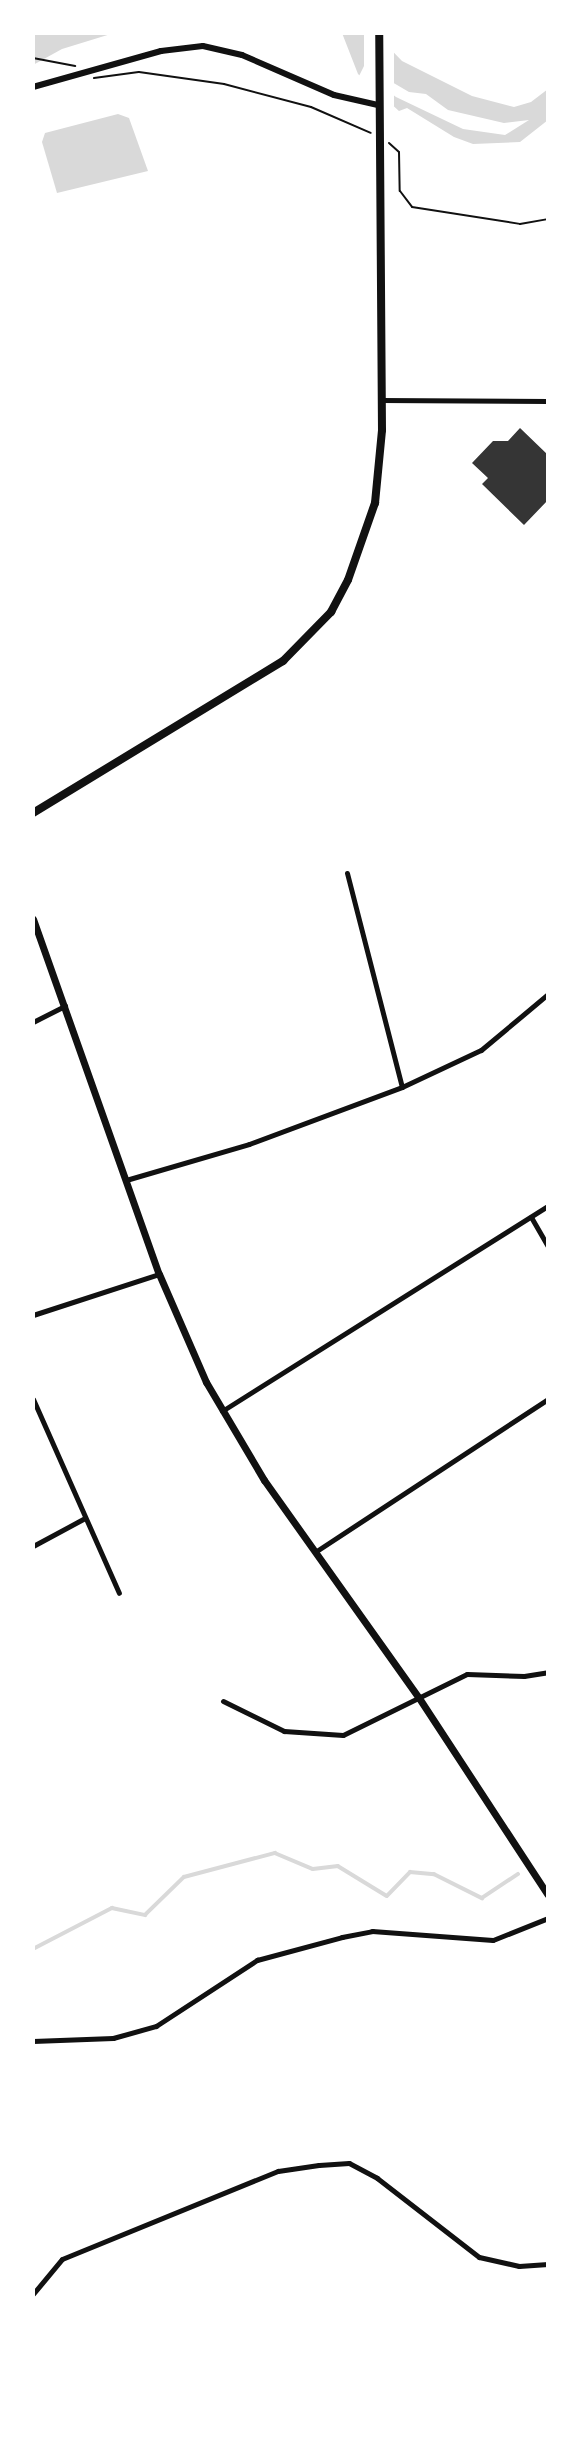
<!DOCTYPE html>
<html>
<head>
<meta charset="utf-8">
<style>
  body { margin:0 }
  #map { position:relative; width:581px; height:2443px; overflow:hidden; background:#fff; font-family:"Nunito Sans",sans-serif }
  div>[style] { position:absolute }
  .water>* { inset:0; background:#d9d9d9 }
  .pier>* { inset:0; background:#fff }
  .stream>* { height:3.5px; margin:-1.75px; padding:0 1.75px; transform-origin:1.75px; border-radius:1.75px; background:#d9d9d9 }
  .building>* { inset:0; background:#353535 }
  .path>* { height:2px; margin:-1px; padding:0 1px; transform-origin:1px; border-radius:1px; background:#111 }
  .minor>* { height:5px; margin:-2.5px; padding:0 2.5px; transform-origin:2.5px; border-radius:2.5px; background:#111 }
  .tertiary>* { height:6px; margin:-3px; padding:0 3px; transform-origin:3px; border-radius:3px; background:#111 }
  .secondary>* { height:7px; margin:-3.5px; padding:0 3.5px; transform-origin:3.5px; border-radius:3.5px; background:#111 }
  .primary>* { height:8px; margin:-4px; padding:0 4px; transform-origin:4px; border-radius:4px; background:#111 }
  span { translate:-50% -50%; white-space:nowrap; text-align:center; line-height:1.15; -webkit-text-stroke:7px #fff; paint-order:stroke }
  .frame { position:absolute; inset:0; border:35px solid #fff; pointer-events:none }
</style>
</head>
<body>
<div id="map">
  <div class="water">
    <i style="clip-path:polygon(33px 33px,114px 33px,62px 49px,33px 65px)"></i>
    <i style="clip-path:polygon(evenodd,342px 33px,375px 33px,402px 61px,472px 96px,514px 107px,531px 102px,548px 89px,548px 120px,520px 142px,473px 144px,454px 137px,407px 108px,399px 111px,358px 74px,342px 33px,368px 68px,409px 92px,426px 94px,448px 110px,504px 123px,529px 120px,505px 135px,463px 129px,396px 97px,367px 75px,368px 68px)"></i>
    <i style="clip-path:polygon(118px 114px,129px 118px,148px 171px,57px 193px,42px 142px,45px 133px)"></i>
  </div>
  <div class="pier">
    <i style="clip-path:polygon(364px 33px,380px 33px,394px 48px,394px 87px,371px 73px,394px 91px,394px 107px,358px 78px,364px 66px)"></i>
  </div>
  <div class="stream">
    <i style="left:33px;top:1949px;width:89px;rotate:-27.4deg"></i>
    <i style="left:112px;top:1908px;width:34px;rotate:12deg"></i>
    <i style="left:145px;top:1915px;width:54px;rotate:-44.3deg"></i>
    <i style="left:184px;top:1877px;width:94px;rotate:-14.8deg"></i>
    <i style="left:275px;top:1853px;width:41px;rotate:22.8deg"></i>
    <i style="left:313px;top:1869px;width:25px;rotate:-7deg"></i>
    <i style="left:338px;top:1866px;width:57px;rotate:31.5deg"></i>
    <i style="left:387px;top:1896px;width:33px;rotate:-46deg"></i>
    <i style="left:410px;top:1872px;width:24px;rotate:5deg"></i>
    <i style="left:434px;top:1874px;width:54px;rotate:26.6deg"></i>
    <i style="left:482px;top:1898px;width:43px;rotate:-33.7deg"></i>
  </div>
  <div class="building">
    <i style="clip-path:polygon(520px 428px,548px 455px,548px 500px,524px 525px,482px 484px,488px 478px,472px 463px,493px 441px,508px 441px)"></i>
  </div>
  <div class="path">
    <i style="left:33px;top:58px;width:43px;rotate:10.8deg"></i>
    <i style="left:94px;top:78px;width:45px;rotate:-7.6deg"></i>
    <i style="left:139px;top:72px;width:86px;rotate:8deg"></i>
    <i style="left:224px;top:84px;width:90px;rotate:14.8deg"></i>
    <i style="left:311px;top:107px;width:65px;rotate:23.4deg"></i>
    <i style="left:389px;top:143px;width:13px;rotate:42deg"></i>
    <i style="left:399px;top:152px;width:39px;rotate:89deg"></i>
    <i style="left:400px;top:191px;width:20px;rotate:53deg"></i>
    <i style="left:412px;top:207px;width:109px;rotate:8.9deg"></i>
    <i style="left:520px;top:224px;width:28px;rotate:-10deg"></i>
  </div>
  <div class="minor">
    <i style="left:380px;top:400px;width:168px;rotate:0.3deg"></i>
    <i style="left:347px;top:873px;width:221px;rotate:75.6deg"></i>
    <i style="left:33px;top:1022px;width:36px;rotate:-27deg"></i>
    <i style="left:126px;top:1180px;width:128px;rotate:-16.3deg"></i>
    <i style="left:249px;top:1144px;width:163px;rotate:-20.4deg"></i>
    <i style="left:402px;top:1087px;width:87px;rotate:-25.1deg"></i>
    <i style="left:481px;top:1050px;width:87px;rotate:-39.9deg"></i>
    <i style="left:531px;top:1217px;width:34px;rotate:60deg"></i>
    <i style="left:33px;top:1315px;width:133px;rotate:-18deg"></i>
    <i style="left:33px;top:1399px;width:212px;rotate:66.1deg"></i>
    <i style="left:222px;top:1411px;width:385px;rotate:-32.2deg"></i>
    <i style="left:33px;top:1546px;width:59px;rotate:-28.3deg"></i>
    <i style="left:315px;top:1552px;width:279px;rotate:-33.3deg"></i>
    <i style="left:223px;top:1701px;width:68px;rotate:26.2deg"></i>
    <i style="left:284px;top:1731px;width:59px;rotate:3.9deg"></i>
    <i style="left:343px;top:1735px;width:138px;rotate:-26.2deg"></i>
    <i style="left:467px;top:1674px;width:57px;rotate:2deg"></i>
    <i style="left:524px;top:1676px;width:24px;rotate:-9deg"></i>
    <i style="left:33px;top:2041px;width:80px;rotate:-2.1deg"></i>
    <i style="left:113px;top:2038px;width:45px;rotate:-15.6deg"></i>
    <i style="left:156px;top:2026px;width:121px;rotate:-33.2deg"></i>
    <i style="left:257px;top:1960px;width:88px;rotate:-15.1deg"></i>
    <i style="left:342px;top:1937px;width:31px;rotate:-11deg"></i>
    <i style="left:372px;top:1931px;width:121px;rotate:4.3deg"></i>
    <i style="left:493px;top:1940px;width:59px;rotate:-21.8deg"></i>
    <i style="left:33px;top:2294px;width:45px;rotate:-50.4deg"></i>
    <i style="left:62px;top:2259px;width:233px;rotate:-22.2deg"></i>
    <i style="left:278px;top:2171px;width:41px;rotate:-8.3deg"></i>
    <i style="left:319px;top:2165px;width:30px;rotate:-4deg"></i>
    <i style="left:349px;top:2163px;width:32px;rotate:28deg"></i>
    <i style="left:377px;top:2178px;width:129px;rotate:37.8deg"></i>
    <i style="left:479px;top:2257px;width:41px;rotate:12.7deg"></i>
    <i style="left:519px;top:2266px;width:29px;rotate:-4deg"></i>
  </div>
  <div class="tertiary">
    <i style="left:33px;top:87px;width:133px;rotate:-15.7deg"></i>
    <i style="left:161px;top:51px;width:42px;rotate:-6.8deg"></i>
    <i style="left:203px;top:46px;width:40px;rotate:13deg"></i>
    <i style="left:242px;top:55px;width:100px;rotate:23.5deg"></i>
    <i style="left:334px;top:95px;width:45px;rotate:12.8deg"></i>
  </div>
  <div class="secondary">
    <i style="left:33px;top:919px;width:377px;rotate:70.5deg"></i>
    <i style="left:159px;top:1274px;width:118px;rotate:66.5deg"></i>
    <i style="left:206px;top:1382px;width:114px;rotate:59.4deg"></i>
    <i style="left:264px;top:1480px;width:267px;rotate:54.6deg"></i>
    <i style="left:419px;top:1698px;width:235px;rotate:56.8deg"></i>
  </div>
  <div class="primary">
    <i style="left:33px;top:813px;width:293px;rotate:-31.3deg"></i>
    <i style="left:283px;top:661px;width:69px;rotate:-45.6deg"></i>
    <i style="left:331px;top:612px;width:36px;rotate:-62deg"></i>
    <i style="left:348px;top:580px;width:82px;rotate:-70.7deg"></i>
    <i style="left:375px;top:503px;width:73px;rotate:-84.5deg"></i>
    <i style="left:382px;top:430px;width:397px;rotate:-90.4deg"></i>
  </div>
  <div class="frame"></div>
</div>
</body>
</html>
